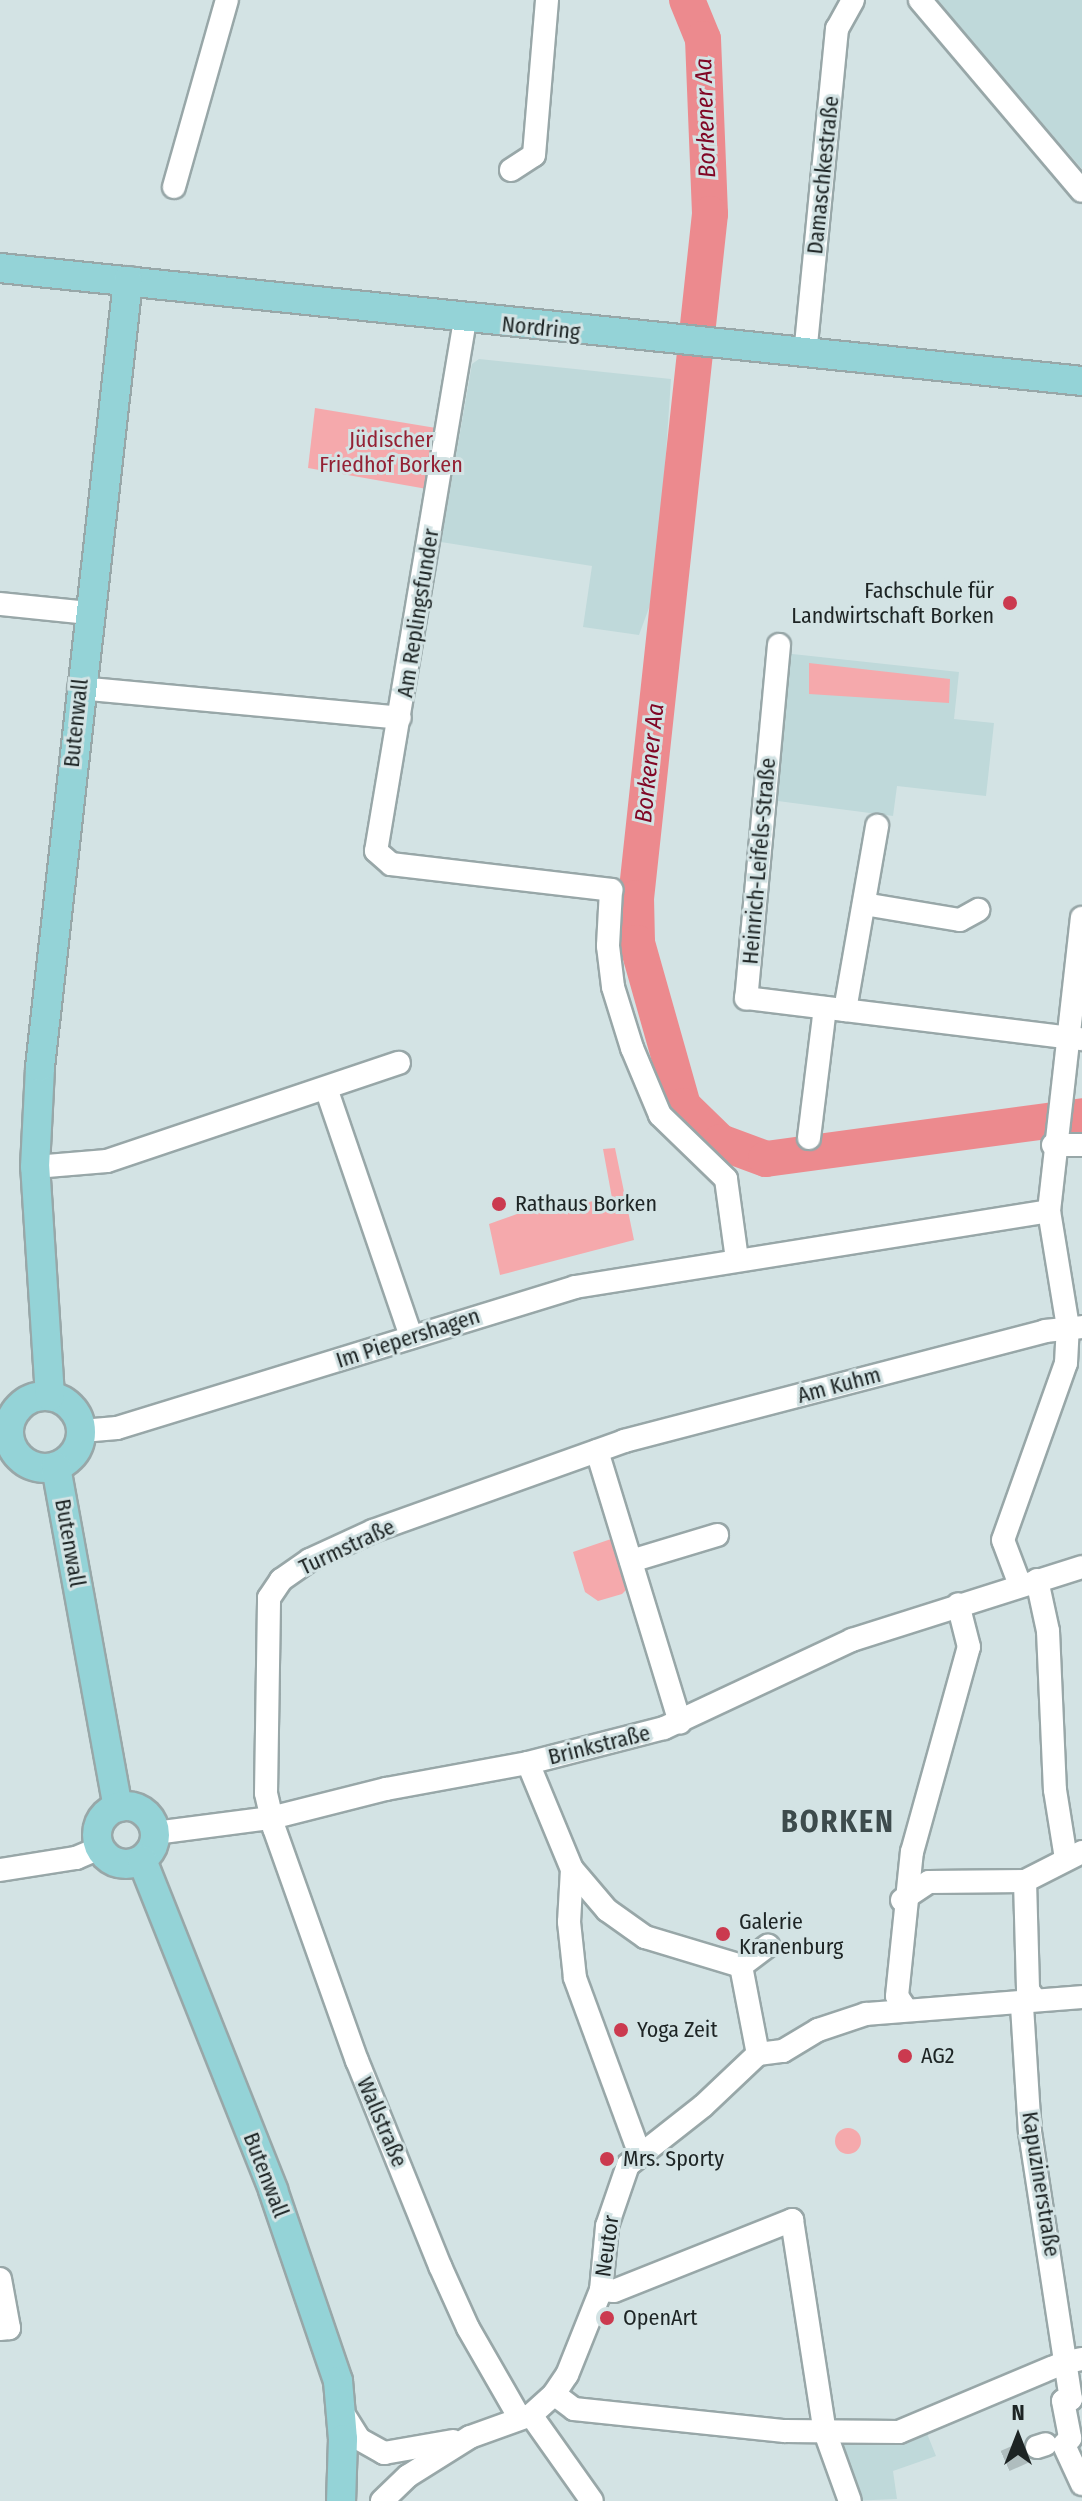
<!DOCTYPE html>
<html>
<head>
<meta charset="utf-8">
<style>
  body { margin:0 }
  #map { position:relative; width:1082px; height:2501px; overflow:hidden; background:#d3e3e4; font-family:"Fira Sans Condensed",sans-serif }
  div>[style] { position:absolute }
  .built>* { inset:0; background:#bfd9da }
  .green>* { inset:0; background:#f5a9ac }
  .round { border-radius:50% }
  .river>* { height:36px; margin:-18px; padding:0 18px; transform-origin:18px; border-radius:18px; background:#ec8a8e }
  .minor-tunnel>* { height:22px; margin-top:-11px; transform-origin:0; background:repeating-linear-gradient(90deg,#afbdbe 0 22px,transparent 0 33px) }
  .roads { filter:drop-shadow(2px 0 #98a7a8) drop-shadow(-2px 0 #98a7a8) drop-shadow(0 2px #98a7a8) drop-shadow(0 -2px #98a7a8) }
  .minor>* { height:22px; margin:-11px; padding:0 11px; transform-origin:11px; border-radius:11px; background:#fff }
  .major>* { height:28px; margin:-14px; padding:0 14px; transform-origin:14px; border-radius:14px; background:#94d3d7 }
  .major>.ring { margin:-14px; padding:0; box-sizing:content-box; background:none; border:28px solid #94d3d7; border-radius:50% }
  .dots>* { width:22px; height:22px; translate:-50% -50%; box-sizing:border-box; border:4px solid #d3e3e4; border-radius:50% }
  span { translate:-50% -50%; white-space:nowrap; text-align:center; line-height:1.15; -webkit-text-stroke:6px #d3e3e4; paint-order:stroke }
  .street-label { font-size:22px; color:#1d2424 }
  .park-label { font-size:22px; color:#942134 }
  .poi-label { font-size:22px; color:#1d2424 }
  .right { translate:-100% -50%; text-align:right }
  .left { translate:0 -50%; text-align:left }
  .water-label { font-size:24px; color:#810625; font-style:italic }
  .district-label { font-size:30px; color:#3d4b4c; font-weight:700; letter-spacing:2px }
  .north { position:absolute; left:978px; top:2397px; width:80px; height:80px; -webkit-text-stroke:6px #d3e3e4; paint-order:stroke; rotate:0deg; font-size:22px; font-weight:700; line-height:32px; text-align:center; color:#1d2424 }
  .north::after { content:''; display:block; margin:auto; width:28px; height:36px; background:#1d2424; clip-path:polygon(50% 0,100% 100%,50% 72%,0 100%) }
</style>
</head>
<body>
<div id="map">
  <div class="built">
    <i style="clip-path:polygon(935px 0,1082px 0,1082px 169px)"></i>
    <i style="clip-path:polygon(479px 359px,671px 379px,657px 586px,639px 635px,583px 627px,592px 566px,441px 542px,472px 364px)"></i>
    <i style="clip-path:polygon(783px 653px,959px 672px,954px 719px,994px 723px,986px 796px,897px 786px,893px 816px,770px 800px)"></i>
    <i style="clip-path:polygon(924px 2426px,936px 2456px,893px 2471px,897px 2499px,850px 2501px,825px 2432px)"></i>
  </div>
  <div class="green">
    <i style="clip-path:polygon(315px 408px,436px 428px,427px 489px,308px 468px)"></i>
    <i style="clip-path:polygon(809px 663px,950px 679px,949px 703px,809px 694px)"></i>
    <i style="clip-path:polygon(615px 1148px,634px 1240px,500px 1275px,489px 1224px,517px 1214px,612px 1198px,603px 1149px)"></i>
    <i style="clip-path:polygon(614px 1538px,620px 1572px,629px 1587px,622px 1594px,598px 1601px,585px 1592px,573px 1552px)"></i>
    <i class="round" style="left:835px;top:2128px;width:26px;height:26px"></i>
  </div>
  <div class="river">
    <i style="left:687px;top:0;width:42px;rotate:67.7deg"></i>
    <i style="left:703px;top:39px;width:175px;rotate:87.7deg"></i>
    <i style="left:710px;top:214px;width:688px;rotate:96.17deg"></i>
    <i style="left:636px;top:898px;width:45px;rotate:88.7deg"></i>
    <i style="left:637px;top:943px;width:169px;rotate:74.2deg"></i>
    <i style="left:683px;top:1106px;width:52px;rotate:44.2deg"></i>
    <i style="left:720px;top:1142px;width:49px;rotate:20.3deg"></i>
    <i style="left:766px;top:1159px;width:319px;rotate:-7.7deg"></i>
  </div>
  <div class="minor-tunnel">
    <i style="left:1005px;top:2461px;width:35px;rotate:-24deg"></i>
  </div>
  <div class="roads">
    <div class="minor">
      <i style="left:920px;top:0;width:250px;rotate:49.7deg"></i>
      <i style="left:511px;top:170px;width:27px;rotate:-33deg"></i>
      <i style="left:534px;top:155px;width:156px;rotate:-85.2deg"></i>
      <i style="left:174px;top:187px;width:194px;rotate:-74.2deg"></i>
      <i style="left:465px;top:320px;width:538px;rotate:99.51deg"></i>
      <i style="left:376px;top:851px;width:20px;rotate:41deg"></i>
      <i style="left:391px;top:864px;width:222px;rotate:6.7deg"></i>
      <i style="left:611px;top:890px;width:56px;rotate:93.1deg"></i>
      <i style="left:608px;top:946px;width:41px;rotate:83deg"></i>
      <i style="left:613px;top:987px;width:64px;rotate:72.7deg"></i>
      <i style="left:632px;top:1048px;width:73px;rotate:67.3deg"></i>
      <i style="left:660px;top:1115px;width:92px;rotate:44.1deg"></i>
      <i style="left:726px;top:1179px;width:81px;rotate:82.2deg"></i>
      <i style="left:805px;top:355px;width:328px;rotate:-84.4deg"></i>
      <i style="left:837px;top:29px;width:33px;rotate:-61deg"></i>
      <i style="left:0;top:604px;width:88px;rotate:5.8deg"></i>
      <i style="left:779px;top:645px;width:355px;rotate:95.3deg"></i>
      <i style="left:746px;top:998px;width:338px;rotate:7deg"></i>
      <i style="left:79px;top:688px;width:322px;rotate:5.3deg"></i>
      <i style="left:864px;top:904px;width:97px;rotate:9.5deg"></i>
      <i style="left:960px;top:920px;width:21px;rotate:-29deg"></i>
      <i style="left:845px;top:1010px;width:187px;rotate:-80.1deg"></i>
      <i style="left:327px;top:1091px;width:260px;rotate:71.1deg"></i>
      <i style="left:809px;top:1138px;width:131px;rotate:-83deg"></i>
      <i style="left:1053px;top:1145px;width:29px"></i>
      <i style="left:35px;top:1167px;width:72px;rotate:-4.8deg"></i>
      <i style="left:107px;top:1161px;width:308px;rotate:-18.6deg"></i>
      <i style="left:82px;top:1431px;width:35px;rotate:-5deg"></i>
      <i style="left:117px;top:1428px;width:479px;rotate:-17.1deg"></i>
      <i style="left:575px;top:1287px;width:480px;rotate:-9.1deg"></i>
      <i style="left:597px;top:1451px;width:284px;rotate:73deg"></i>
      <i style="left:631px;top:1561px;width:90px;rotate:-16.8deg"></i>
      <i style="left:1037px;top:1580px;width:52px;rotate:77.8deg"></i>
      <i style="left:1048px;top:1631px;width:159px;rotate:87.5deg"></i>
      <i style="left:1055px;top:1790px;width:70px;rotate:80.9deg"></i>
      <i style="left:1020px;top:1585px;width:48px;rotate:-110.7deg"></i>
      <i style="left:1003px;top:1540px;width:188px;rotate:-70.4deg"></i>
      <i style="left:1066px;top:1363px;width:36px;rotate:-87deg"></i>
      <i style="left:1068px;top:1327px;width:118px;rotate:-99.3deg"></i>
      <i style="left:1049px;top:1211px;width:295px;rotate:-83.6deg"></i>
      <i style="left:528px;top:1763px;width:115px;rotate:67.5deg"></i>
      <i style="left:572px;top:1869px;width:54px;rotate:49.5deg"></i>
      <i style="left:607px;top:1910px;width:47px;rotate:35.4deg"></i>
      <i style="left:645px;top:1937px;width:100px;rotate:16.8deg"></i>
      <i style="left:155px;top:1833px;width:117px;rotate:-7.4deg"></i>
      <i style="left:271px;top:1818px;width:119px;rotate:-14.2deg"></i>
      <i style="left:386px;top:1789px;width:144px;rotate:-10.4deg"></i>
      <i style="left:528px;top:1763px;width:140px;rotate:-14.4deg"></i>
      <i style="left:664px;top:1728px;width:208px;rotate:-25.1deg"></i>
      <i style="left:852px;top:1640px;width:241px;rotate:-17.6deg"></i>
      <i style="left:572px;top:1869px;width:53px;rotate:93.2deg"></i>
      <i style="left:569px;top:1922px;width:56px;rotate:83.9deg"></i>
      <i style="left:575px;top:1978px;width:185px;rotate:69.8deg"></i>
      <i style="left:0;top:1870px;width:77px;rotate:-9deg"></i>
      <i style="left:76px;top:1858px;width:26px;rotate:-23deg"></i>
      <i style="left:1025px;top:1881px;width:109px;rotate:88.4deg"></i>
      <i style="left:1028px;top:1990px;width:9px;rotate:54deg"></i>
      <i style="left:902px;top:1900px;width:32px;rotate:-34deg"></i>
      <i style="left:929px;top:1882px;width:96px;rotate:-0.6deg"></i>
      <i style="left:1025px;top:1881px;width:64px;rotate:-27deg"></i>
      <i style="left:741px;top:1966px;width:90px;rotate:79.1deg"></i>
      <i style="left:741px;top:1966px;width:34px;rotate:-37deg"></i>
      <i style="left:1022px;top:2006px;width:126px;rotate:86.4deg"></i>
      <i style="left:1030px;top:2132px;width:270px;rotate:81.3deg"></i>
      <i style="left:1071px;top:2399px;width:8px;rotate:166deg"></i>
      <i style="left:1063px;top:2401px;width:38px;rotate:79deg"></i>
      <i style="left:1070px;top:2438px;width:9px;rotate:131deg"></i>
      <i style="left:1064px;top:2445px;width:43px;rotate:65.2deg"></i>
      <i style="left:905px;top:2008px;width:14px;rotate:-124deg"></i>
      <i style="left:897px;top:1996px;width:145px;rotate:-84.1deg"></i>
      <i style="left:912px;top:1852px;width:213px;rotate:-74.5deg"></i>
      <i style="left:969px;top:1647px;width:44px;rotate:-104.3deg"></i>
      <i style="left:758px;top:2054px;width:25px;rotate:-7deg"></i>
      <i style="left:783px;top:2051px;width:41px;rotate:-31deg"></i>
      <i style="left:818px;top:2030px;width:51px;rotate:-18.4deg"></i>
      <i style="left:866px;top:2014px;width:217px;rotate:-4.5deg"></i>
      <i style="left:0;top:2279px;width:50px;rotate:79.6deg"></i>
      <i style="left:9px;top:2328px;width:9px;rotate:174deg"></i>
      <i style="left:601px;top:2290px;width:13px;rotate:4deg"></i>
      <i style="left:614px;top:2291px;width:192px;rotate:-21.7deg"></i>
      <i style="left:792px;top:2220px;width:215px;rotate:81.2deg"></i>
      <i style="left:825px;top:2432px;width:73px;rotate:70.1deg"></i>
      <i style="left:554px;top:2394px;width:25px;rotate:37deg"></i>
      <i style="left:574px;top:2409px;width:212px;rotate:6deg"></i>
      <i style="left:785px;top:2431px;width:114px;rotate:0.5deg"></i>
      <i style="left:899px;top:2432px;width:178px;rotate:-22.8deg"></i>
      <i style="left:1063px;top:2363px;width:19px;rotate:-12deg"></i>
      <i style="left:341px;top:2410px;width:34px;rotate:58deg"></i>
      <i style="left:359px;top:2439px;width:29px;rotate:29deg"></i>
      <i style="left:384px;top:2453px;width:70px;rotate:-9.9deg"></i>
      <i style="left:518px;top:2415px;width:100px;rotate:-119.9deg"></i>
      <i style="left:468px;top:2328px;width:68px;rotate:-114.3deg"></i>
      <i style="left:440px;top:2266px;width:221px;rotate:-112deg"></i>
      <i style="left:357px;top:2061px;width:247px;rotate:-109.6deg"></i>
      <i style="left:274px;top:1828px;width:36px;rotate:-103deg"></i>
      <i style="left:266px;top:1793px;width:195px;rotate:-89.1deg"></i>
      <i style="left:269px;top:1598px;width:22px;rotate:-56deg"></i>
      <i style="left:281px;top:1580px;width:35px;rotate:-35deg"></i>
      <i style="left:310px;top:1560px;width:69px;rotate:-24.7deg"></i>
      <i style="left:373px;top:1531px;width:267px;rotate:-19.7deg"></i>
      <i style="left:624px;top:1441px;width:435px;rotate:-14.6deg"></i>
      <i style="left:1045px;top:1331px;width:37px;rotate:-6deg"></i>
      <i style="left:531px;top:2415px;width:105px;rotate:54.7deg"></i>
      <i style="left:1037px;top:2447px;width:9px;rotate:-18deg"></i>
      <i style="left:382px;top:2501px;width:36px;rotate:-44deg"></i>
      <i style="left:408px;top:2476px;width:73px;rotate:-32.2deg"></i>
      <i style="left:470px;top:2437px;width:65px;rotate:-19.8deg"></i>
      <i style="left:531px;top:2415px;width:31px;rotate:-42deg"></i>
      <i style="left:554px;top:2394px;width:23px;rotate:-56deg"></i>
      <i style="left:567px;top:2375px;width:92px;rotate:-68.2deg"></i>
      <i style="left:601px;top:2290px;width:64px;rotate:-84.6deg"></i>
      <i style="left:607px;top:2226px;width:65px;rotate:-71deg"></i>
      <i style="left:628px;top:2165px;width:95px;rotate:-38.2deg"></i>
      <i style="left:703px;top:2106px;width:76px;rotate:-43.4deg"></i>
    </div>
    <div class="major">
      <i style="left:0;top:268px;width:1088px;rotate:5.96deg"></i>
      <i class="ring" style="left:9px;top:1396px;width:44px;height:44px"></i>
      <i style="left:50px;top:1396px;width:229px;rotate:-93.7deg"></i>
      <i style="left:35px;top:1167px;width:100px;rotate:-87.1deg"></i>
      <i style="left:40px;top:1067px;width:791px;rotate:-83.61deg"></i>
      <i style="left:56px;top:1467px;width:346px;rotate:79.7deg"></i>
      <i class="ring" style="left:97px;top:1806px;width:30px;height:30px"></i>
      <i style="left:142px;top:1860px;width:355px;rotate:68.3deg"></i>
      <i style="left:273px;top:2190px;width:202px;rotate:71.2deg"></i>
      <i style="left:338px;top:2381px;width:58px;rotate:85.1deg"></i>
      <i style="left:343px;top:2439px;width:62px;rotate:91.8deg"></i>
    </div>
  </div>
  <div class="dots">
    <i style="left:1010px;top:603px;background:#cb3a4f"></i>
    <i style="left:499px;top:1204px;background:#cb3a4f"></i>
    <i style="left:723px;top:1934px;background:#cb3a4f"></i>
    <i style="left:621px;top:2030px;background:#cb3a4f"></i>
    <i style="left:905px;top:2056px;background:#cb3a4f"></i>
    <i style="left:607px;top:2159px;background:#cb3a4f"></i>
    <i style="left:607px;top:2318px;background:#cb3a4f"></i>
  </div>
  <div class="street-label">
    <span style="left:823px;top:175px;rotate:-84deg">Damaschkestraße</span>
    <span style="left:541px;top:328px;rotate:6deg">Nordring</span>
    <span style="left:418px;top:613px;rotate:-81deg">Am Replingsfunder</span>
    <span style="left:76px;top:723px;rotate:-84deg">Butenwall</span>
    <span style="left:759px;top:861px;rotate:-85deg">Heinrich-Leifels-Straße</span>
    <span style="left:408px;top:1338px;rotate:-18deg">Im Piepershagen</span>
    <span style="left:839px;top:1385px;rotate:-15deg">Am Kuhm</span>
    <span style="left:70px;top:1543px;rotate:80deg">Butenwall</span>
    <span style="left:347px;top:1547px;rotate:-25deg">Turmstraße</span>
    <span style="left:599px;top:1745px;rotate:-14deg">Brinkstraße</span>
    <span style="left:382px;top:2122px;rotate:67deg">Wallstraße</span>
    <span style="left:266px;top:2175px;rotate:69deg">Butenwall</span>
    <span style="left:1041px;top:2184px;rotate:81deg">Kapuzinerstraße</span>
    <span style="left:607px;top:2246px;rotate:-82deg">Neutor</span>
  </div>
  <div class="park-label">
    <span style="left:391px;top:452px">Jüdischer<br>Friedhof Borken</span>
  </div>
  <div class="poi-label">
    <span class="right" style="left:994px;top:603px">Fachschule für<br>Landwirtschaft Borken</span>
    <span class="left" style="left:515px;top:1204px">Rathaus Borken</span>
    <span class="left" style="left:739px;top:1934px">Galerie<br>Kranenburg</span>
    <span class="left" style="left:637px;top:2030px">Yoga Zeit</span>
    <span class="left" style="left:921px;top:2056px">AG2</span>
    <span class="left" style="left:623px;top:2159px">Mrs. Sporty</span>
    <span class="left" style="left:623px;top:2318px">OpenArt</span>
  </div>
  <div class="water-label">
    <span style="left:706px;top:118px;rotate:-92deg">Borkener Aa</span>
    <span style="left:650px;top:763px;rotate:-84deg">Borkener Aa</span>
  </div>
  <div class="district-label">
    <span style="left:838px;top:1822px">BORKEN</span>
  </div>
  <div class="north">N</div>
</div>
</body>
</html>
